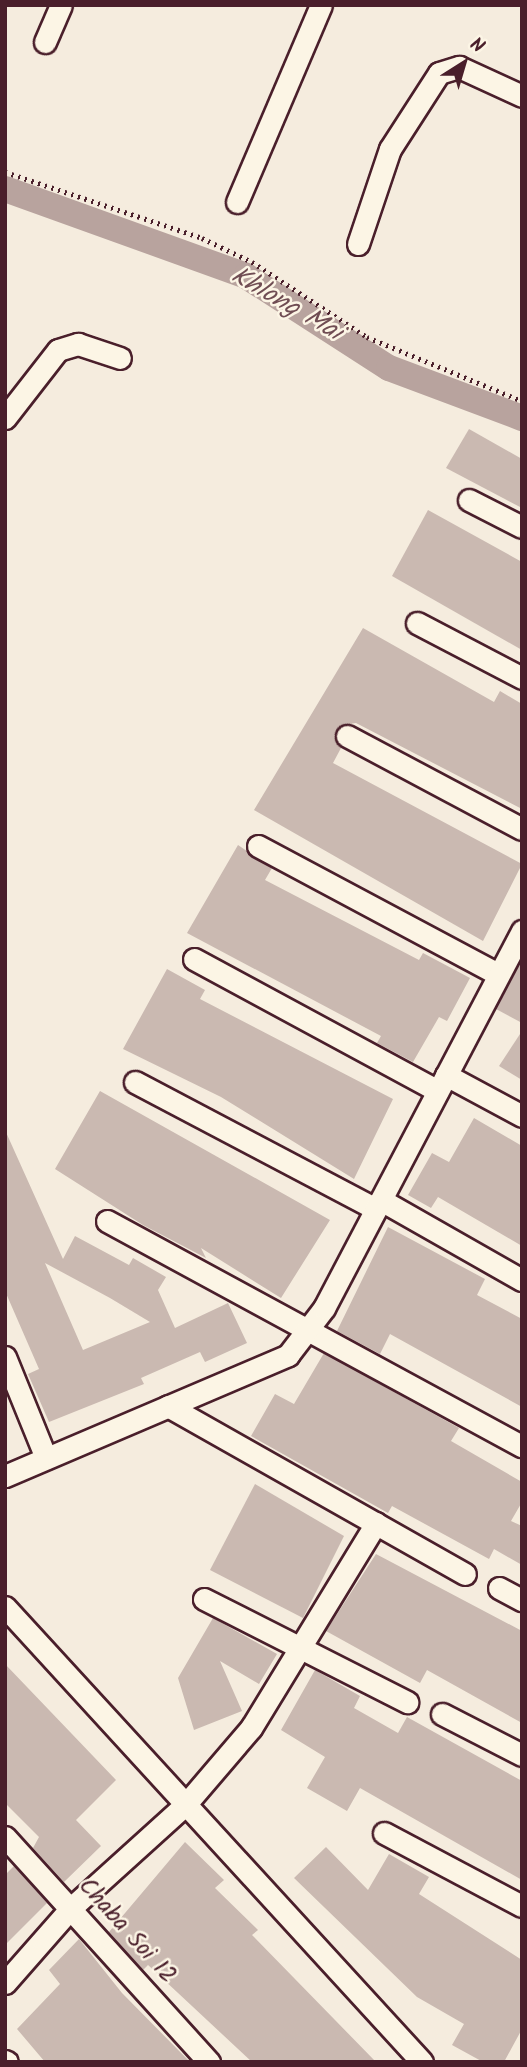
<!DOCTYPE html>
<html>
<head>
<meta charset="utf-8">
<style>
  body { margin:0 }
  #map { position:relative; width:527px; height:2067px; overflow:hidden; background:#f5ecde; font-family:Kalam,sans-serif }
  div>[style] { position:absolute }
  .canal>* { height:26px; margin:-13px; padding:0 13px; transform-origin:13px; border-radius:13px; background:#b8a39e }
  .building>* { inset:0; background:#cab9b1 }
  .path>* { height:4.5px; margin-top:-2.25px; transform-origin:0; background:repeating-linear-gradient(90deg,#4a1f2b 0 2px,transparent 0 7px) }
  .roads { filter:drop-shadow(2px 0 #4a1f2b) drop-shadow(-2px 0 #4a1f2b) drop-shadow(0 2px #4a1f2b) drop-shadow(0 -2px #4a1f2b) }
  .minor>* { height:21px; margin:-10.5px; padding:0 10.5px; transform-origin:10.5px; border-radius:10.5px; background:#fcf5e5 }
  span { translate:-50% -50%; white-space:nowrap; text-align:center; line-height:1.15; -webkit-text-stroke:5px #fcf5e5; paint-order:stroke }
  .street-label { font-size:24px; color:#4a1f2b }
  .water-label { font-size:26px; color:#704d53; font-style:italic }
  .frame { position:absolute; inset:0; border:7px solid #4a1f2b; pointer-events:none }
  .north { position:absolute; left:429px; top:28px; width:70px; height:70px; -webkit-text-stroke:5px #fcf5e5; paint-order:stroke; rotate:37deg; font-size:19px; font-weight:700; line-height:28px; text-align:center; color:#4a1f2b }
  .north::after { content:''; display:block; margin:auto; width:24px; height:32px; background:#4a1f2b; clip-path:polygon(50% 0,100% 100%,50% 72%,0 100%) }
</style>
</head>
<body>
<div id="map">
  <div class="canal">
    <i style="left:5px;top:189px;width:256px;rotate:19.8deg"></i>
    <i style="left:246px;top:276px;width:170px;rotate:32.8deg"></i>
    <i style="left:389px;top:368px;width:142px;rotate:20.6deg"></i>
  </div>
  <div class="building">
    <i style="clip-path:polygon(469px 429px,522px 459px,522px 508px,446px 468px)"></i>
    <i style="clip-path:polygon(428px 510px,522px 562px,522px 650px,392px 576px)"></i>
    <i style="clip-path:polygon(363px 628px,494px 702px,500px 691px,522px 704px,522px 809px,356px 723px,341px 725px,334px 736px,341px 748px,333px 763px,522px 864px,483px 941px,254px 810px)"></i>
    <i style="clip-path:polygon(238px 845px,272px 868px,265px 880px,419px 960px,423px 953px,470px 978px,447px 1021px,439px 1017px,413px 1062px,377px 1043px,381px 1036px,187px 933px)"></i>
    <i style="clip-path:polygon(522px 960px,522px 1023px,496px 1009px)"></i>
    <i style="clip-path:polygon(167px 969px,205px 990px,200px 999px,393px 1099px,354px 1179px,221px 1097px,123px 1049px)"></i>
    <i style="clip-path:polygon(522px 1031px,522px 1080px,499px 1066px)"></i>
    <i style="clip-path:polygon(100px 1091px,330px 1220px,281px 1298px,201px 1248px,206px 1258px,143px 1225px,55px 1169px)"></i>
    <i style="clip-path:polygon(474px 1118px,522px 1146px,522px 1246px,438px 1197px,431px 1208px,408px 1195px,432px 1153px,449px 1162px)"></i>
    <i style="clip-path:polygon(evenodd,5px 1130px,63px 1259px,75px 1236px,129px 1265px,133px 1258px,166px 1277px,158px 1290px,175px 1328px,228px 1303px,247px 1343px,205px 1362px,200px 1352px,141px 1378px,144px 1384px,49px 1422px,28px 1374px,39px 1369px,5px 1291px,5px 1130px,45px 1263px,110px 1298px,150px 1322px,83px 1350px,45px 1263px)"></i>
    <i style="clip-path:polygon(388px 1227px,485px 1279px,477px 1295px,522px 1319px,522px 1407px,390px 1334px,380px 1354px,337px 1331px)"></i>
    <i style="clip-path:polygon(324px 1353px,459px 1428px,451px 1441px,522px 1482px,522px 1502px,511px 1521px,522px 1526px,522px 1565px,494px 1549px,489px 1559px,392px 1506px,388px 1513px,251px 1436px,275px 1394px,294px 1404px)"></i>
    <i style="clip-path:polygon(255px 1484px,344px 1536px,303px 1618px,210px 1570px)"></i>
    <i style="clip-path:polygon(376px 1554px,522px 1631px,522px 1723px,427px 1670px,420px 1683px,326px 1631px)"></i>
    <i style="clip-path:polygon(213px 1618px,277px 1654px,259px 1684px,220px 1661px,242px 1711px,194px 1730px,178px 1678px)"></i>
    <i style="clip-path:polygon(5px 1664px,116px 1780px,76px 1820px,101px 1846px,64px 1882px,33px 1848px,39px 1837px,5px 1803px)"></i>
    <i style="clip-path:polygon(315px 1670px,360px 1696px,354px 1708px,398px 1733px,407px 1717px,522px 1781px,522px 1880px,360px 1788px,347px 1811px,307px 1788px,325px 1757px,281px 1730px)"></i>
    <i style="clip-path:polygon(185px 1842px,224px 1880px,215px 1888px,258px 1930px,252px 1935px,376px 2062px,252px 2062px,148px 1965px,143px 1970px,109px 1932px)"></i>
    <i style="clip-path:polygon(326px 1847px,368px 1890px,389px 1854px,429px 1877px,419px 1894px,522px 1960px,522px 2029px,504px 2062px,483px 2062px,452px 2045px,464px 2024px,417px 1997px,294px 1878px)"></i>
    <i style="clip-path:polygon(14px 1866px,47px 1903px,5px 1945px,5px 1875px)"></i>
    <i style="clip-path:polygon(79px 1939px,122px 1993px,190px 2062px,45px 2062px,17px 2029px,60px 1984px,49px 1970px)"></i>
  </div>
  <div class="path">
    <i style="left:5px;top:172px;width:208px;rotate:18.5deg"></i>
    <i style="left:202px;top:238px;width:55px;rotate:25.6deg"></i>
    <i style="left:252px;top:262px;width:137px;rotate:33.1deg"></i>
    <i style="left:367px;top:337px;width:168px;rotate:22.4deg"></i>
  </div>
  <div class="roads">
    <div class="minor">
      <i style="left:45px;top:42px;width:40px;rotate:-66.6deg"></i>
      <i style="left:237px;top:202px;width:214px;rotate:-66.9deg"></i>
      <i style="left:358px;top:244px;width:100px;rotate:-71.4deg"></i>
      <i style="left:390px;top:149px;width:90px;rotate:-57.2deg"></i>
      <i style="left:439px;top:73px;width:21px;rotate:-17deg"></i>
      <i style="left:459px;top:67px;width:69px;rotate:24.7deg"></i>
      <i style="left:5px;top:418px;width:86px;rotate:-52.1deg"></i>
      <i style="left:58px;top:350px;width:21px;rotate:-17deg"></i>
      <i style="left:78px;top:344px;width:44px;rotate:18.4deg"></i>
      <i style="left:469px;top:500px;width:59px;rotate:27deg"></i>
      <i style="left:417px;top:623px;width:119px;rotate:27.6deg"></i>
      <i style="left:347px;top:736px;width:198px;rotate:28deg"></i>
      <i style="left:258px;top:846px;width:272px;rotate:28.1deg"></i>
      <i style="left:194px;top:959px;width:277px;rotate:28.4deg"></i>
      <i style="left:446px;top:1075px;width:86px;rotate:28.3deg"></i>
      <i style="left:135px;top:1082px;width:272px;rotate:27.8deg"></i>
      <i style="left:381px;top:1200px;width:162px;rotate:29.6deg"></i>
      <i style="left:107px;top:1221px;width:472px;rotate:28.5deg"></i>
      <i style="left:5px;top:1357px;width:109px;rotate:67.9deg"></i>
      <i style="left:168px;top:1406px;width:341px;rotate:29.5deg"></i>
      <i style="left:5px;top:1476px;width:308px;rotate:-23.1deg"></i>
      <i style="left:288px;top:1355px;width:59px;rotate:-52.5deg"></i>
      <i style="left:324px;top:1308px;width:426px;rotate:-62.3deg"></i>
      <i style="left:499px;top:1588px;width:26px;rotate:28deg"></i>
      <i style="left:204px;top:1599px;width:228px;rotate:26.9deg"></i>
      <i style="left:5px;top:1607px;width:617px;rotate:47.5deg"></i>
      <i style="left:442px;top:1714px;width:90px;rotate:27.1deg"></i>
      <i style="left:384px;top:1833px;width:156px;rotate:27.9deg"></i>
      <i style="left:5px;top:1837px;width:304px;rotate:47.8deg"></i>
      <i style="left:5px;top:1983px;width:100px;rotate:-48.7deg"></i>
      <i style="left:71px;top:1908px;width:155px;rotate:-42.1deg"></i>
      <i style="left:186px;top:1804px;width:100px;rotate:-49.5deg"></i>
      <i style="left:251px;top:1728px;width:240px;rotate:-58.6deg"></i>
      <i style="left:5px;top:2061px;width:2px;rotate:27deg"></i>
    </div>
  </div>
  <div class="street-label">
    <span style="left:127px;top:1931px;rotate:48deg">Chaba Soi 12</span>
  </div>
  <div class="water-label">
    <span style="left:286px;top:305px;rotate:30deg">Khlong Mai</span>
  </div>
  <div class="frame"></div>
  <div class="north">N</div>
</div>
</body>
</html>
